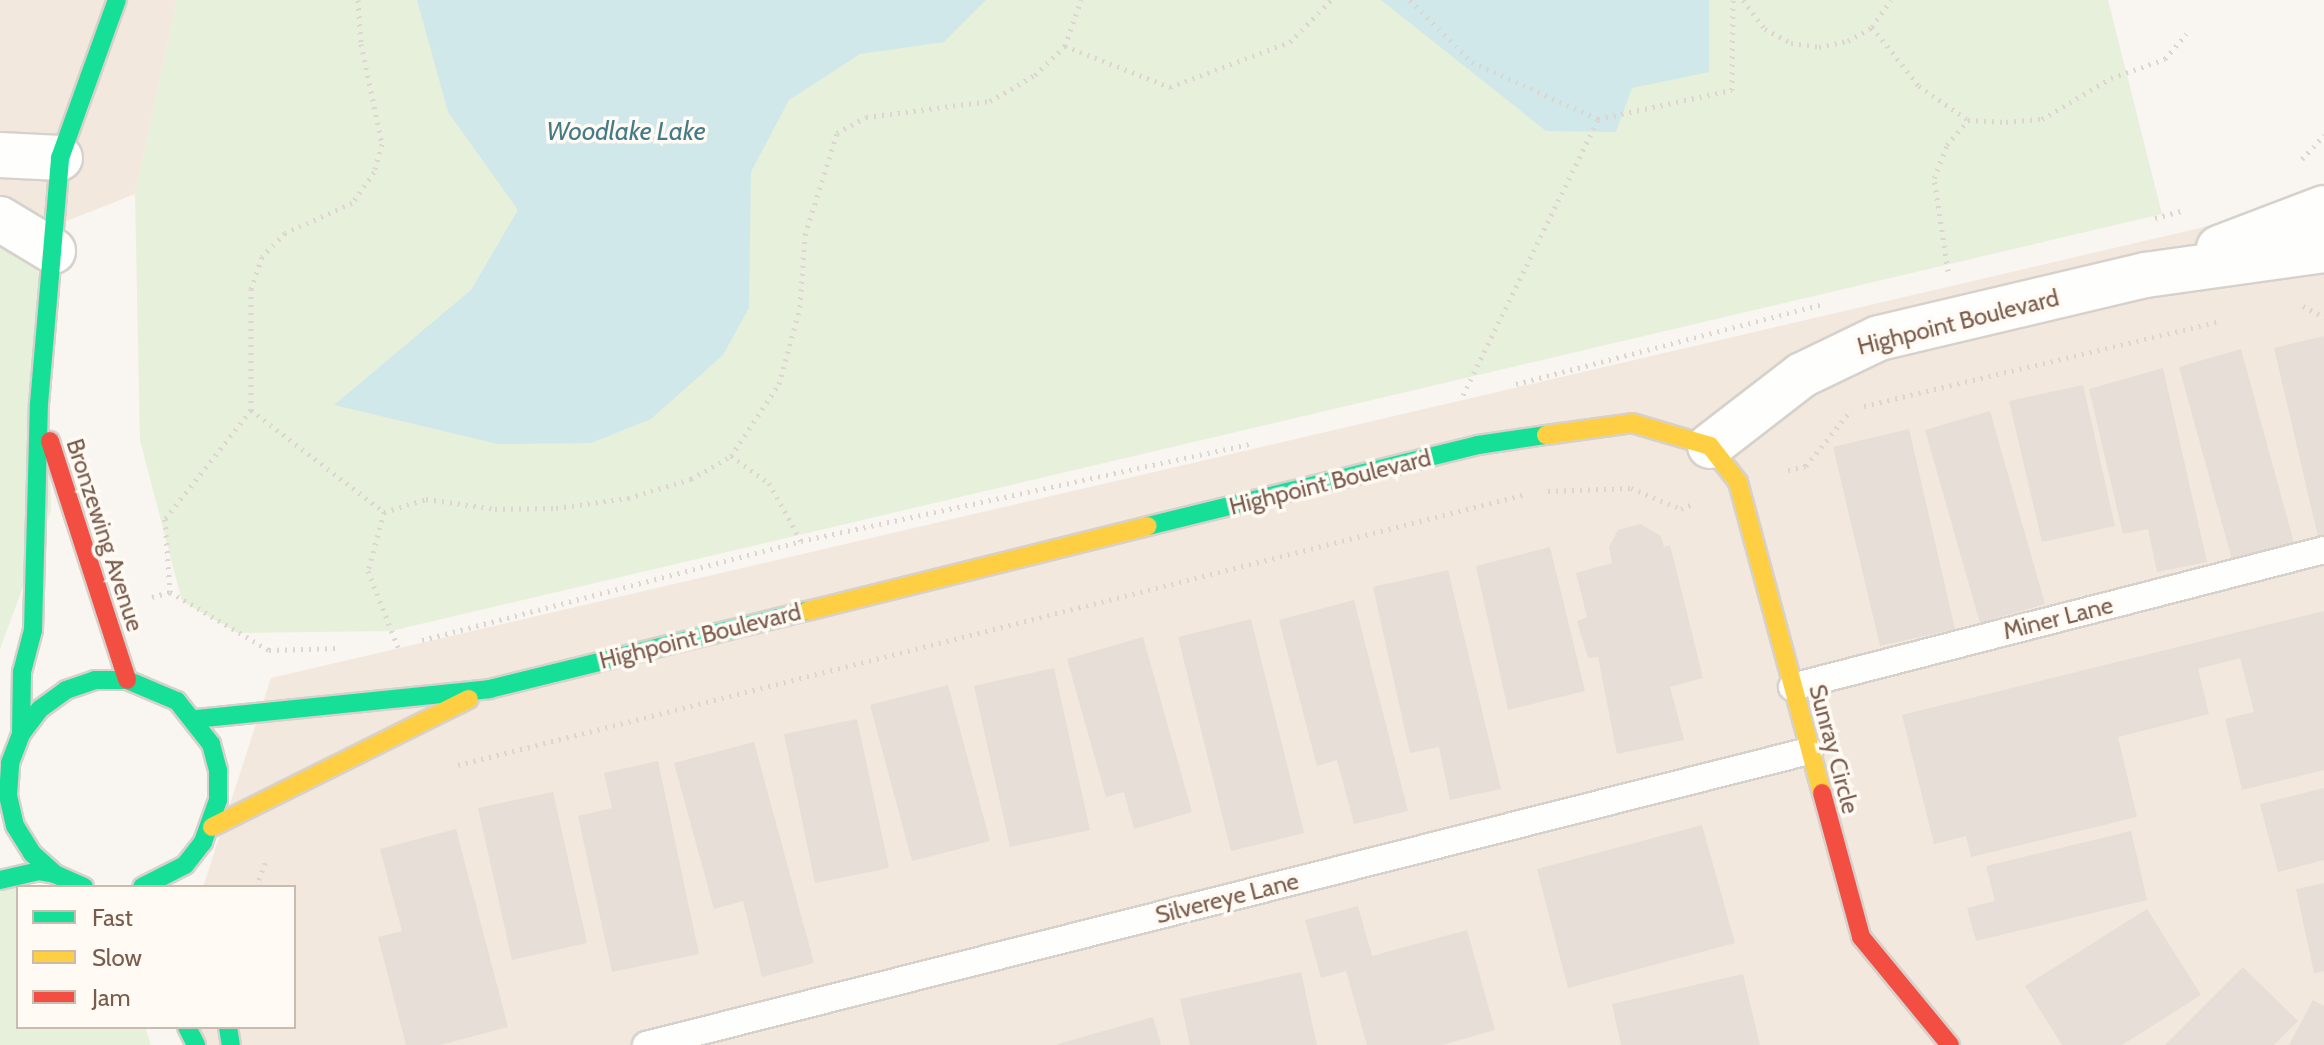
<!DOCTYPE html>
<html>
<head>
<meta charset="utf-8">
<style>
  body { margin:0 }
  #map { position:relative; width:2324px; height:1045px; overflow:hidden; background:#f9f5f0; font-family:Cabin,sans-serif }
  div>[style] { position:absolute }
  .residential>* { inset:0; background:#f2e8de }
  .green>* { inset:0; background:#e7f0db }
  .water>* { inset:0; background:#d0e8ea }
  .building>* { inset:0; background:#e6ded7 }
  .path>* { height:5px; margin-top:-2.5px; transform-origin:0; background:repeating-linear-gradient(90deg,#dcd5d0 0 2px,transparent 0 8px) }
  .roads { filter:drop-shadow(2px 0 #d7d1cb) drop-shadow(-2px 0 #d7d1cb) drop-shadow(0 2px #d7d1cb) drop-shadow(0 -2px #d7d1cb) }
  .lane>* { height:26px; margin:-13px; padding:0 13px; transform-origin:13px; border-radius:13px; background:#fefefd }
  .street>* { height:44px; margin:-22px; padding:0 22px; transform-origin:22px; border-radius:22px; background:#fefefd }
  .fast>* { height:18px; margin:-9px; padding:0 9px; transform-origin:9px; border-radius:9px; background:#16e098 }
  .slow>* { height:18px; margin:-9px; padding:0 9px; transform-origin:9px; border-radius:9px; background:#ffcf43 }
  .jam>* { height:18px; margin:-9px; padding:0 9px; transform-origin:9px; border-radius:9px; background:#f24e42 }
  span { translate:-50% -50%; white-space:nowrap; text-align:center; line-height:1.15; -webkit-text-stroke:7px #fffaf3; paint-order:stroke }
  .street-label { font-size:24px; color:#7a5c4d }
  .water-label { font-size:26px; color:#437c86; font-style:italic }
  .legend { position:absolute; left:16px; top:885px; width:280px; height:144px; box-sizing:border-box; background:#fffaf3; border:2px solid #cabbb1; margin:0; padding:10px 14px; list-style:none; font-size:24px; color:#7a5c4d }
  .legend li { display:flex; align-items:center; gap:16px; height:40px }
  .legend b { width:40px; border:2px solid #cabbb1 }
</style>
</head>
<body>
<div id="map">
  <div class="residential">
    <i style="clip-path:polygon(0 0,177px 0,135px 194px,21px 239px,0 231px)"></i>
    <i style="clip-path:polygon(2324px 199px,2324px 1045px,202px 1045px,195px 1027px,294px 1027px,294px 887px,203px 887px,271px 678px)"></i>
  </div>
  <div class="green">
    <i style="clip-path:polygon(177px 0,2108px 0,2162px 214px,391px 631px,238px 633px,182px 601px,140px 440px,135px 194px)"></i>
    <i style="clip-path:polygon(0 231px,21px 239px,46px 288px,51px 511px,0 649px)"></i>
    <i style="clip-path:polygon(0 871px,18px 887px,18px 1027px,145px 1027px,151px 1045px,0 1045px)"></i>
  </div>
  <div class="water">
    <i style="clip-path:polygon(417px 0,986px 0,944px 42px,860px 54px,789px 100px,751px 172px,749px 308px,723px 355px,651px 419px,591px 443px,498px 444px,334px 405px,471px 290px,518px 210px,448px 112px)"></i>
    <i style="clip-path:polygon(1381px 0,1709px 0,1709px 72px,1632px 88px,1616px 132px,1546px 131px)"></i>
  </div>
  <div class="building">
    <i style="clip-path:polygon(2324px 336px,2324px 535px,2318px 537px,2274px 348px)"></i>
    <i style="clip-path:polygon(2241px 349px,2294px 543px,2232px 560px,2179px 367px)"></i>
    <i style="clip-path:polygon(2163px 368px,2207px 562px,2157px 572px,2148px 529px,2123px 534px,2089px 389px)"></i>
    <i style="clip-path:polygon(2083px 385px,2115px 526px,2042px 542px,2009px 401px)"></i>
    <i style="clip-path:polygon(1990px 411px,2045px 604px,1980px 623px,1925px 430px)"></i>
    <i style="clip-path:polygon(1909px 429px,1955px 629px,1880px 646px,1833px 447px)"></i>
    <i style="clip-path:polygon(1640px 524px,1661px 536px,1664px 547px,1670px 545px,1703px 678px,1670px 687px,1684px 740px,1617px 754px,1598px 657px,1588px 658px,1577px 621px,1587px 617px,1576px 573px,1612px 563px,1609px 547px,1618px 530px)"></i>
    <i style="clip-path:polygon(1550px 547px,1585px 691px,1508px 710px,1476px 566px)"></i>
    <i style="clip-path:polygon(1448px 570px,1501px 789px,1450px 800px,1439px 747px,1410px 753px,1373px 587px)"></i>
    <i style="clip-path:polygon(1354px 600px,1408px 811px,1354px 824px,1337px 760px,1317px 766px,1279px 620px)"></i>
    <i style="clip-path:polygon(2324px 611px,2324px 770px,2242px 790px,2225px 719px,2254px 712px,2240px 658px,2198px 669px,2209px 714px,2118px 737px,2137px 817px,1971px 857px,1966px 836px,1934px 844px,1902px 715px)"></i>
    <i style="clip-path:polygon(1251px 619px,1304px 833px,1231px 851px,1178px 637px)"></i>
    <i style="clip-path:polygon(1143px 637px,1192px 812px,1134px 829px,1124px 792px,1106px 797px,1067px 659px)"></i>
    <i style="clip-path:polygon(1054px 668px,1090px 830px,1010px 847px,974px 686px)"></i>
    <i style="clip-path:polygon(948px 685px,990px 841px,912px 861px,870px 705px)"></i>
    <i style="clip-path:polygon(857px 719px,889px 868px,815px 883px,784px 734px)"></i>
    <i style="clip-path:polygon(754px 742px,814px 963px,762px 977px,743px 901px,714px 909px,674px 763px)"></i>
    <i style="clip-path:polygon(658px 761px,699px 954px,612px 972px,578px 816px,612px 808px,604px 773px)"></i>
    <i style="clip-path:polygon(2324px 788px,2324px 860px,2278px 872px,2260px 804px)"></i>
    <i style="clip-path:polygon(553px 792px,587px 943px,512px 960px,478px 808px)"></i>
    <i style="clip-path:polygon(1702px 825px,1735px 943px,1568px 988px,1537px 869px)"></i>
    <i style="clip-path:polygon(456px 829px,508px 1027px,440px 1045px,406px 1045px,378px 937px,402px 931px,380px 849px)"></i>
    <i style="clip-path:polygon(2131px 831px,2147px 900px,1976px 941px,1967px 908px,1995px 901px,1986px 866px)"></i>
    <i style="clip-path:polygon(2324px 883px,2324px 971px,2314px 973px,2296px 889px)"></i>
    <i style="clip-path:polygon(1358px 906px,1372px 956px,1467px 930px,1495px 1030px,1442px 1045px,1367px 1045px,1346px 971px,1321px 978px,1305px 920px)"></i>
    <i style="clip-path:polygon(2147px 909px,2201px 995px,2122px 1045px,2062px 1045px,2025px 986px)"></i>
    <i style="clip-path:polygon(2243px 967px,2298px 1021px,2274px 1045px,2165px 1045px)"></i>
    <i style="clip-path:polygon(1301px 972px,1317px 1045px,1190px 1045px,1180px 999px)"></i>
    <i style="clip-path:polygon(1743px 974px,1760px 1045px,1621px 1045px,1612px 1004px)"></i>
    <i style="clip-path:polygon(2313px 1000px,2324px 1006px,2324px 1045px,2289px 1045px)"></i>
    <i style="clip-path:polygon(1153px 1017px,1161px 1045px,1058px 1045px,1058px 1044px)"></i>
  </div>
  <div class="path">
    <i style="left:358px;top:0;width:44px;rotate:86.1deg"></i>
    <i style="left:361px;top:44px;width:102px;rotate:78.1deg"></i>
    <i style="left:382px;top:144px;width:29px;rotate:106deg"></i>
    <i style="left:374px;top:172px;width:38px;rotate:125deg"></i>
    <i style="left:352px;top:203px;width:73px;rotate:155.9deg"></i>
    <i style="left:285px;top:233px;width:33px;rotate:134deg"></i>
    <i style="left:262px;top:257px;width:34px;rotate:109deg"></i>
    <i style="left:251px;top:289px;width:121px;rotate:90deg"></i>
    <i style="left:251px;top:410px;width:168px;rotate:37.5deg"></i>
    <i style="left:384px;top:512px;width:44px;rotate:-17.2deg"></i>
    <i style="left:426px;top:499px;width:70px;rotate:8.2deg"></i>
    <i style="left:495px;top:509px;width:61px;rotate:-0.9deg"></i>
    <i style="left:556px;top:508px;width:73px;rotate:-7.9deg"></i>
    <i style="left:628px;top:498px;width:66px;rotate:-16.8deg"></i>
    <i style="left:691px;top:479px;width:46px;rotate:-29.9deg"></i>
    <i style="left:731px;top:456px;width:87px;rotate:-56.3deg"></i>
    <i style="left:779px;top:384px;width:80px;rotate:-74.7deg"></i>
    <i style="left:800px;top:307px;width:72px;rotate:-86deg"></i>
    <i style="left:805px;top:235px;width:107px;rotate:-72.6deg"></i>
    <i style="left:837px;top:133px;width:33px;rotate:-29deg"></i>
    <i style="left:866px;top:117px;width:125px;rotate:-7.4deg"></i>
    <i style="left:990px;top:101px;width:52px;rotate:-30deg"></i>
    <i style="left:1035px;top:75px;width:42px;rotate:-44deg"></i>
    <i style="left:1065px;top:46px;width:49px;rotate:-70.8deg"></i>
    <i style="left:1410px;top:0;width:88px;rotate:45deg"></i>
    <i style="left:1472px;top:62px;width:138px;rotate:24.3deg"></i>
    <i style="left:1598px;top:119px;width:137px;rotate:-12.2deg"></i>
    <i style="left:1732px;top:90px;width:90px;rotate:-89.4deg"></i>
    <i style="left:1743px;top:0;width:36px;rotate:53deg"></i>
    <i style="left:1765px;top:29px;width:30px;rotate:28deg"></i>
    <i style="left:1791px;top:43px;width:28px;rotate:8deg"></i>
    <i style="left:1819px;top:47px;width:30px;rotate:-12deg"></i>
    <i style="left:1848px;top:41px;width:28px;rotate:-30deg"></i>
    <i style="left:1872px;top:27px;width:33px;rotate:-55deg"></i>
    <i style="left:1872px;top:27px;width:75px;rotate:51.5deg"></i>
    <i style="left:1919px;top:86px;width:60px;rotate:34.8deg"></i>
    <i style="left:1968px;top:120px;width:38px;rotate:3deg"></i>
    <i style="left:2006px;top:122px;width:36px;rotate:-5deg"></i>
    <i style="left:2042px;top:119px;width:80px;rotate:-30.7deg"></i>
    <i style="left:2111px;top:78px;width:57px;rotate:-19.4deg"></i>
    <i style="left:2165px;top:59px;width:33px;rotate:-50deg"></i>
    <i style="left:1065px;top:46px;width:113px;rotate:21.3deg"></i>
    <i style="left:1170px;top:87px;width:128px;rotate:-20.6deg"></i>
    <i style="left:1290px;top:42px;width:59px;rotate:-45.7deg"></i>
    <i style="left:2302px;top:159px;width:33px;rotate:-47deg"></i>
    <i style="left:2155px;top:218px;width:30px;rotate:-15deg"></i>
    <i style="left:1948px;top:271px;width:94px;rotate:-98.6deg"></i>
    <i style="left:1934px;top:178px;width:35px;rotate:-68deg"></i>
    <i style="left:1947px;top:145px;width:33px;rotate:-50deg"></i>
    <i style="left:2303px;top:306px;width:24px;rotate:28deg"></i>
    <i style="left:1516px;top:384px;width:318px;rotate:-14.6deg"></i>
    <i style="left:1463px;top:395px;width:307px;rotate:-63.9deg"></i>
    <i style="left:1864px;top:406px;width:366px;rotate:-13.4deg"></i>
    <i style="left:251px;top:410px;width:139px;rotate:128.3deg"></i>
    <i style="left:165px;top:519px;width:73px;rotate:86.1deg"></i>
    <i style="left:170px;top:592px;width:115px;rotate:30.4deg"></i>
    <i style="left:269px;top:650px;width:72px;rotate:-1.6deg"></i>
    <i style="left:731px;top:456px;width:47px;rotate:35.4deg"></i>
    <i style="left:769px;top:483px;width:66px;rotate:61.1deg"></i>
    <i style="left:1788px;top:470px;width:18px;rotate:-13deg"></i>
    <i style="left:1806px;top:466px;width:72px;rotate:-51.2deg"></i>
    <i style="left:1548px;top:491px;width:83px;rotate:-2.1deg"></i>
    <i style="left:1631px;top:488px;width:54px;rotate:22.8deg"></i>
    <i style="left:1681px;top:509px;width:12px;rotate:-24deg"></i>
    <i style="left:384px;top:512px;width:61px;rotate:105.2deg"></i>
    <i style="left:368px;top:571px;width:82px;rotate:68.5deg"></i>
    <i style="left:152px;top:597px;width:19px;rotate:-16deg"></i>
    <i style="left:422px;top:640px;width:392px;rotate:-14.6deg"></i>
    <i style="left:801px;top:541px;width:463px;rotate:-12.2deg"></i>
    <i style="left:458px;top:765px;width:1099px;rotate:-14.23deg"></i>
    <i style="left:256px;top:887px;width:31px;rotate:-69deg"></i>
  </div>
  <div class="roads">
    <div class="lane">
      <i style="left:1792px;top:687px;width:549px;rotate:-14.44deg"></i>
      <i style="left:646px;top:1045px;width:1200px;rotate:-14.19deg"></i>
    </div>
    <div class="street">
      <i style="left:0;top:155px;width:60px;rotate:2.9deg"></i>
      <i style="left:0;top:219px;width:62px;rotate:31.1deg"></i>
      <i style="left:2219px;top:248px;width:112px;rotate:-20.9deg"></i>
      <i style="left:1710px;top:446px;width:116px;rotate:-37.7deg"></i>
      <i style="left:1802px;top:375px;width:85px;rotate:-25.7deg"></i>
      <i style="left:1879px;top:338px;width:274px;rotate:-13.3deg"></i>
      <i style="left:2146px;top:275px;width:180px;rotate:-8deg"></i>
    </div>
    <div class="fast">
      <i style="left:1148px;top:526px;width:340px;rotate:-13.8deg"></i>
      <i style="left:1478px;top:445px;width:69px;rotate:-8.4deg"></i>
      <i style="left:196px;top:719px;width:295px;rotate:-5.8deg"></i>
      <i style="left:489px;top:689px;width:327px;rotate:-13.8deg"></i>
      <i style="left:21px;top:734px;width:62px;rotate:-89.1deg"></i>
      <i style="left:22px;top:672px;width:43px;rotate:-75.3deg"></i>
      <i style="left:33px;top:630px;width:226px;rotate:-88.5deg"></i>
      <i style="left:39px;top:404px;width:247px;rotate:-85.1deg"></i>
      <i style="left:60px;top:158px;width:168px;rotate:-70.2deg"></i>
      <i style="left:0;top:880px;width:39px;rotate:-13deg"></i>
      <i style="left:38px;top:871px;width:17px;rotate:10deg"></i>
      <i style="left:84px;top:887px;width:32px;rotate:-156deg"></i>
      <i style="left:55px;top:874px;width:31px;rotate:-138deg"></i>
      <i style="left:32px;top:853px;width:32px;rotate:-122deg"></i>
      <i style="left:15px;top:826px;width:32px;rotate:-103deg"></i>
      <i style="left:8px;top:795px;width:32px;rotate:-86deg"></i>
      <i style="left:10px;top:763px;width:31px;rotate:-69deg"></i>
      <i style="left:21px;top:734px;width:31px;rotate:-53deg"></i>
      <i style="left:40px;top:709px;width:32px;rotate:-36deg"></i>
      <i style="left:66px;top:690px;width:31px;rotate:-19deg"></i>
      <i style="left:95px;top:680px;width:32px"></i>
      <i style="left:127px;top:680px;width:54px;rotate:22.8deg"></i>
      <i style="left:177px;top:701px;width:55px;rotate:51.7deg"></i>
      <i style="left:211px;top:744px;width:28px;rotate:75deg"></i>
      <i style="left:218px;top:771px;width:29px;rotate:90deg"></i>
      <i style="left:218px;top:800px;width:45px;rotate:109.7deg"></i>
      <i style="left:203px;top:842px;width:29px;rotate:128deg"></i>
      <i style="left:185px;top:865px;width:48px;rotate:152.9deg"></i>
      <i style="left:187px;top:1027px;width:20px;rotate:63deg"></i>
      <i style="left:228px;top:1027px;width:18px;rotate:81deg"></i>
    </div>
    <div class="slow">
      <i style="left:1546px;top:435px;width:87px;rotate:-7.9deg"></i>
      <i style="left:1632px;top:423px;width:81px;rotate:16.4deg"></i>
      <i style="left:1710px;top:446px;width:46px;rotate:52.1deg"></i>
      <i style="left:1738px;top:482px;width:322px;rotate:74.9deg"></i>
      <i style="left:807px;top:611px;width:351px;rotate:-14deg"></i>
      <i style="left:212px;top:827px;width:287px;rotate:-26.5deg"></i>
    </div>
    <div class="jam">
      <i style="left:50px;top:441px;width:251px;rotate:72.1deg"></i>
      <i style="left:1822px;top:793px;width:149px;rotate:74.8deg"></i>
      <i style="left:1861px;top:937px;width:140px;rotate:50.5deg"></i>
    </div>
  </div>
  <div class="street-label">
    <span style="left:1958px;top:322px;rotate:-14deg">Highpoint Boulevard</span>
    <span style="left:1330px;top:482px;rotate:-14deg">Highpoint Boulevard</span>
    <span style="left:105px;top:535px;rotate:72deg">Bronzewing Avenue</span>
    <span style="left:2058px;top:618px;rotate:-14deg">Miner Lane</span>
    <span style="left:700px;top:636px;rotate:-14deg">Highpoint Boulevard</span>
    <span style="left:1834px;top:749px;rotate:75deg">Sunray Circle</span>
    <span style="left:1227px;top:898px;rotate:-14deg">Silvereye Lane</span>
  </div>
  <div class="water-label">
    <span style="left:626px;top:132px">Woodlake Lake</span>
  </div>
  <ul class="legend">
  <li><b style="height:10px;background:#16e098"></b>Fast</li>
  <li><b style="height:10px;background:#ffcf43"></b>Slow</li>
  <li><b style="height:10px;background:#f24e42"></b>Jam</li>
  </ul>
</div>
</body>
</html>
